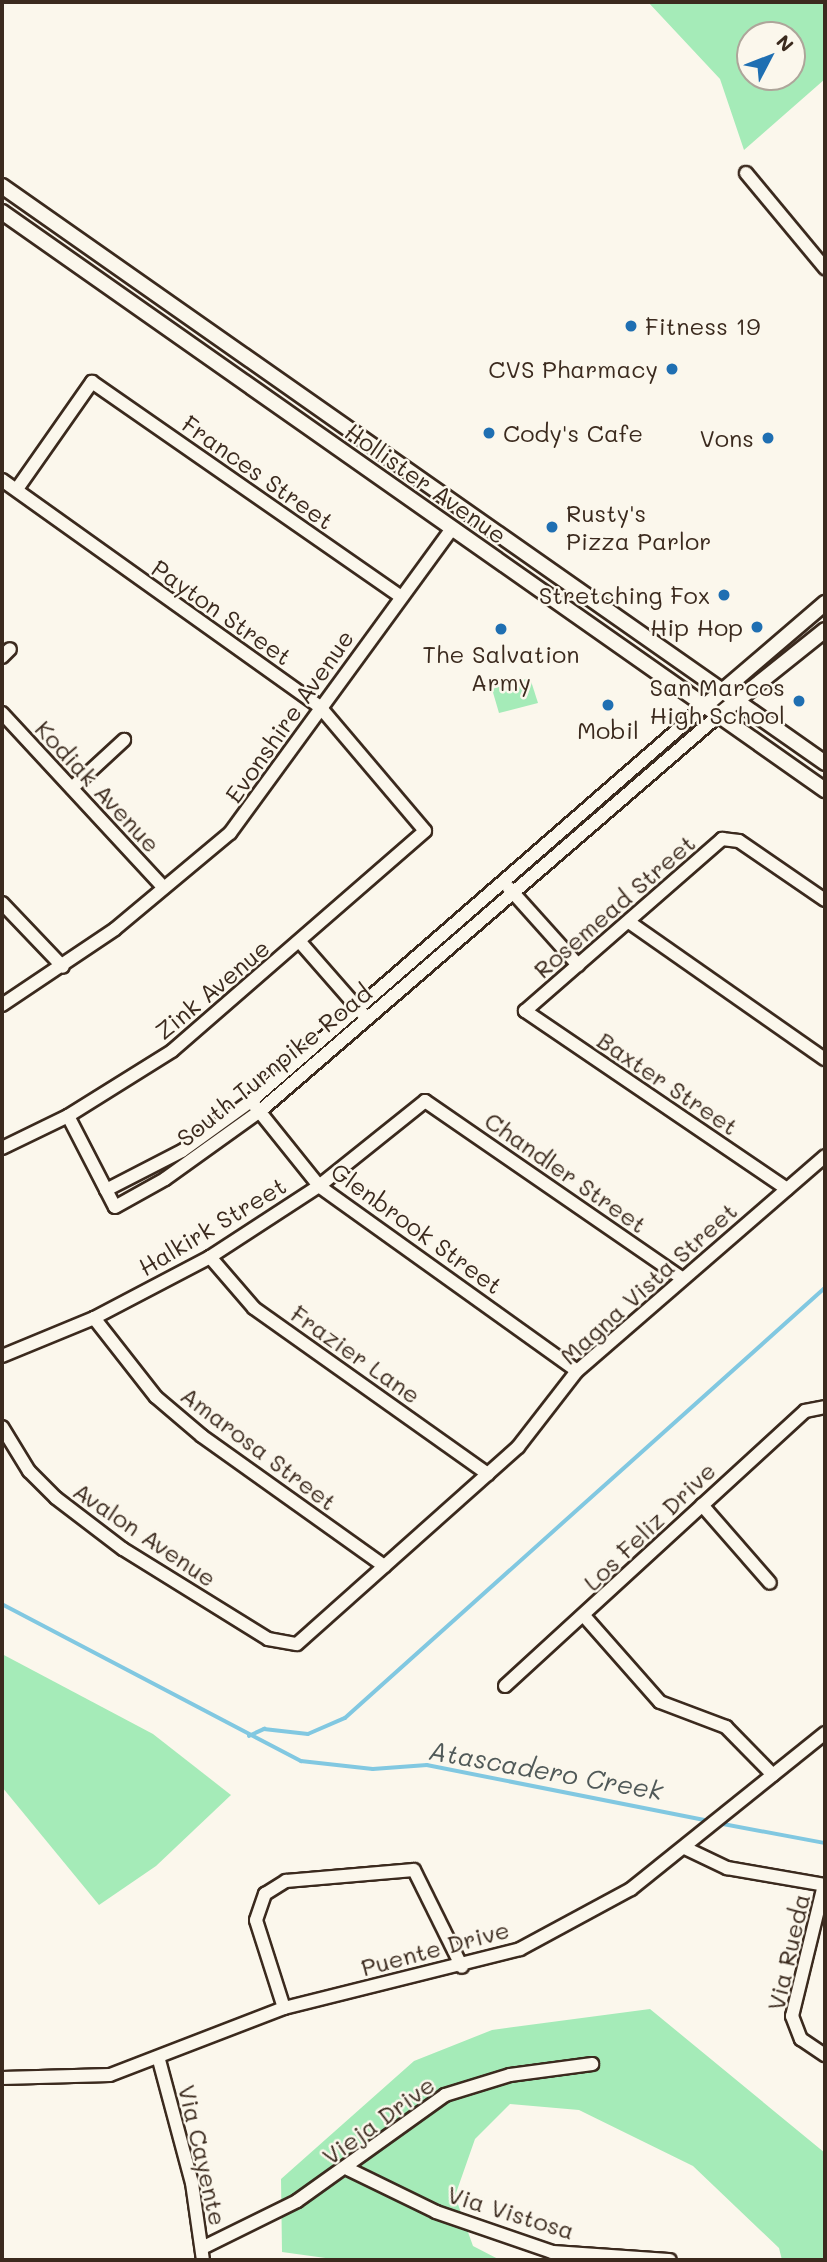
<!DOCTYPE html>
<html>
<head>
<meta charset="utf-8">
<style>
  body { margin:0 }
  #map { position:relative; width:827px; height:2262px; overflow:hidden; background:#fbf7ec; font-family:Mali,sans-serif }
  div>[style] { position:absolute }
  .green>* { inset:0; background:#a5ebb8 }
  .stream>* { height:3.5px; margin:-1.75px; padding:0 1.75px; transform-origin:1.75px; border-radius:1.75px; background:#81c8e1 }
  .roads { filter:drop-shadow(2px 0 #3b2a1e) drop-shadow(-2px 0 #3b2a1e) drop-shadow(0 2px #3b2a1e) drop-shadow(0 -2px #3b2a1e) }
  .minor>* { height:12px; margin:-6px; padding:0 6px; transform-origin:6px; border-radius:6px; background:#fbf7ec }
  .major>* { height:14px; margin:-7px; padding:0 7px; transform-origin:7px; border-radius:7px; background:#fbf7ec }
  .dots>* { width:19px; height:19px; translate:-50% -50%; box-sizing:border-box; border:4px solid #fbf7ec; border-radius:50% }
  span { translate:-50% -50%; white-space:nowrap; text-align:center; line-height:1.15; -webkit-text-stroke:5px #fbf7ec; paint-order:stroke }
  .poi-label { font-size:24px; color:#3b2a1e }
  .left { translate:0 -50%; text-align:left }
  .right { translate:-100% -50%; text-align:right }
  .street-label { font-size:24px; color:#3b2a1e }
  .water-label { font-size:26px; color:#505958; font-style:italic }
  .frame { position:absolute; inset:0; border:4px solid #3b2a1e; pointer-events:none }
  .north { position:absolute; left:736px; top:21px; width:70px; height:70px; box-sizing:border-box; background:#fbf7ec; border:2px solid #aea59a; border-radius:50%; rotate:48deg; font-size:19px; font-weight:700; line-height:28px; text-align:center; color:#3b2a1e }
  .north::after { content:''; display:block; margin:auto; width:24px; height:32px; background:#1f6fb2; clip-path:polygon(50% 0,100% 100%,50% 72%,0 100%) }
</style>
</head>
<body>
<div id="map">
  <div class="green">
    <i style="clip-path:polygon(evenodd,648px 2px,825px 2px,825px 79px,744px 150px,720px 79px,648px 2px,792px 35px,792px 77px,750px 77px,750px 35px,792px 35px)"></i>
    <i style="clip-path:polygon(530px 678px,538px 703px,499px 713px,492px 689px)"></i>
    <i style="clip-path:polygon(2px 1654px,153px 1734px,231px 1795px,156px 1866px,99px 1905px,2px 1787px)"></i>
    <i style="clip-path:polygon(650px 2009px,825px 2153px,825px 2260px,782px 2260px,779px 2248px,693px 2166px,579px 2110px,510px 2104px,475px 2139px,455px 2196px,473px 2246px,500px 2260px,340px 2260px,282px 2252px,281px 2179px,414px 2061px,492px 2030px)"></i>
  </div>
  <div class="stream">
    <i style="left:2px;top:1604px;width:338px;rotate:27.7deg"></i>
    <i style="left:301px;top:1761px;width:72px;rotate:6.3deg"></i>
    <i style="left:373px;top:1769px;width:54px;rotate:-4.2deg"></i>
    <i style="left:427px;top:1765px;width:289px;rotate:11.2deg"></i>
    <i style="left:249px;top:1736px;width:17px;rotate:-25deg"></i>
    <i style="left:264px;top:1729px;width:44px;rotate:6.5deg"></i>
    <i style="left:308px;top:1734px;width:40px;rotate:-23.4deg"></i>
    <i style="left:345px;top:1718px;width:644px;rotate:-41.86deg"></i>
    <i style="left:718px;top:1823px;width:109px;rotate:10.6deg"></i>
  </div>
  <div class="roads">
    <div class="minor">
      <i style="left:746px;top:173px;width:124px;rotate:50.3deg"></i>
      <i style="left:2px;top:480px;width:391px;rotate:35.5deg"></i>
      <i style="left:320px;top:707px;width:162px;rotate:49.7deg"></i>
      <i style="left:425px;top:831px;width:335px;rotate:139deg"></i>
      <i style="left:172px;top:1051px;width:123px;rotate:148deg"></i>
      <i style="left:68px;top:1116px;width:73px;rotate:154.1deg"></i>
      <i style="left:17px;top:489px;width:131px;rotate:-55deg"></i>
      <i style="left:92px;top:382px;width:376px;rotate:34.8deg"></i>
      <i style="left:2px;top:657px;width:11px;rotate:-45deg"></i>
      <i style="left:2px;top:713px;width:238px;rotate:47.2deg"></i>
      <i style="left:72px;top:788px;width:71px;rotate:-42.7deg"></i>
      <i style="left:508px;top:887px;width:105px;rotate:48.1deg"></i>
      <i style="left:2px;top:903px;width:88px;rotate:46.4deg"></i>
      <i style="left:629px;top:922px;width:239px;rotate:35deg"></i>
      <i style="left:300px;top:942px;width:96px;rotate:48.8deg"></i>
      <i style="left:2px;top:1005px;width:136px;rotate:-33.9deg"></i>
      <i style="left:115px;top:929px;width:150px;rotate:-39.9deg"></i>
      <i style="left:230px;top:833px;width:376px;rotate:-53.9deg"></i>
      <i style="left:255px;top:1106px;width:102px;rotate:51.3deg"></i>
      <i style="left:319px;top:1186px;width:317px;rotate:35.6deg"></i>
      <i style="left:68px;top:1116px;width:102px;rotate:62.7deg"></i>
      <i style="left:115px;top:1207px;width:57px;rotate:-29.2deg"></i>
      <i style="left:165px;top:1179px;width:117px;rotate:-35.6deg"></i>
      <i style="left:260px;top:1111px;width:606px;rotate:-40.79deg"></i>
      <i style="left:787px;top:1189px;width:317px;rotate:-145.8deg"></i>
      <i style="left:525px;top:1011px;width:262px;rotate:-41.1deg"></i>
      <i style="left:722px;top:839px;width:17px;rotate:7deg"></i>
      <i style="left:739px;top:841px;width:104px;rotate:34.5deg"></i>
      <i style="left:106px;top:1190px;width:85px;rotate:-27.2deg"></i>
      <i style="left:182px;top:1151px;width:85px;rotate:-35.9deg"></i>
      <i style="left:251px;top:1101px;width:603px;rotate:-41.03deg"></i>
      <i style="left:210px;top:1257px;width:67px;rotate:49.2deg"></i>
      <i style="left:254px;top:1308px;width:287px;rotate:35.4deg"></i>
      <i style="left:94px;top:1318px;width:100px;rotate:51.9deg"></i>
      <i style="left:156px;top:1397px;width:60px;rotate:40.3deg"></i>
      <i style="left:202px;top:1436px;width:224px;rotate:35.5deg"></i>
      <i style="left:2px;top:1356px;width:100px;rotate:-22.4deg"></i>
      <i style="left:94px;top:1318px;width:131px;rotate:-27.7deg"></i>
      <i style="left:210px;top:1257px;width:130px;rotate:-33.1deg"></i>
      <i style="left:319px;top:1186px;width:136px;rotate:-38.7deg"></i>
      <i style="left:425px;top:1101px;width:312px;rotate:34.6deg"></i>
      <i style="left:2px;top:1427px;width:52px;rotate:58.5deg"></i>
      <i style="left:29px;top:1471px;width:38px;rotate:45deg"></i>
      <i style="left:56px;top:1498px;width:84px;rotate:37.3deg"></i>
      <i style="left:123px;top:1549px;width:171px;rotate:31.8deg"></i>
      <i style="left:268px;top:1639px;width:29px;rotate:10deg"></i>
      <i style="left:297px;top:1644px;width:296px;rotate:-41.7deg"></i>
      <i style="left:518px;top:1447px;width:96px;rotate:-52.2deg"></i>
      <i style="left:577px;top:1371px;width:328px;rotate:-40.9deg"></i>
      <i style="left:702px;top:1505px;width:103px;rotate:48.9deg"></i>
      <i style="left:585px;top:1617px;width:113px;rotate:48.6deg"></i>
      <i style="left:660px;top:1702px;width:71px;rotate:20.7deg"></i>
      <i style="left:726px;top:1727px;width:67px;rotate:45.6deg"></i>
      <i style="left:505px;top:1686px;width:407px;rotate:-42.5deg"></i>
      <i style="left:805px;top:1411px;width:20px;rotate:-11deg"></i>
      <i style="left:685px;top:1848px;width:47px;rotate:25.5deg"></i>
      <i style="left:727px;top:1868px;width:99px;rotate:9.8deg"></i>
      <i style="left:824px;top:1885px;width:135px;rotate:103.7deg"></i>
      <i style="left:792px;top:2016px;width:25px;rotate:69deg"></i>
      <i style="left:801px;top:2039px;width:29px;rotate:34deg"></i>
      <i style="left:284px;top:2008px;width:92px;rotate:-107.7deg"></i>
      <i style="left:256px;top:1920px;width:28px;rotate:-71deg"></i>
      <i style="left:265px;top:1894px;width:25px;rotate:-32deg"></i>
      <i style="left:286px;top:1881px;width:128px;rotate:-4.9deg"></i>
      <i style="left:414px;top:1870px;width:108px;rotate:63.7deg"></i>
      <i style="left:159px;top:2060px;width:127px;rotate:75deg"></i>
      <i style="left:192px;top:2183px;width:78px;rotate:81.9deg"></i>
      <i style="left:2px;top:2078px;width:108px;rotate:-1.6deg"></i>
      <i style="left:110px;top:2075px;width:186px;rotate:-21.1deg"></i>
      <i style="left:284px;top:2008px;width:243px;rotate:-14deg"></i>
      <i style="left:520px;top:1949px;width:126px;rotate:-28.4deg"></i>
      <i style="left:631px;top:1889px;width:249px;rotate:-38.8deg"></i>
      <i style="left:348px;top:2169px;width:98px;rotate:26deg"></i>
      <i style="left:436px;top:2212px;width:123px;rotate:19deg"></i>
      <i style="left:552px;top:2252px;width:118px;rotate:3.9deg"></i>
      <i style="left:202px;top:2248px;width:106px;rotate:-26.3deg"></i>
      <i style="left:297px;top:2201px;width:182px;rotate:-35.6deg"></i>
      <i style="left:445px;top:2095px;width:68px;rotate:-17.1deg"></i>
      <i style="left:510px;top:2075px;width:83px;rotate:-7.6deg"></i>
    </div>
    <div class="major">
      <i style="left:2px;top:186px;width:1005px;rotate:35.03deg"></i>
      <i style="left:2px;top:212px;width:1006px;rotate:35.08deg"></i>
      <i style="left:706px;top:705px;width:157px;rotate:-40.6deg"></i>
      <i style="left:719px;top:715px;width:136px;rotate:-38.7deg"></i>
    </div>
  </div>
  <div class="dots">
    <i style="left:631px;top:326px;background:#1f6fb2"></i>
    <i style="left:672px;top:369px;background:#1f6fb2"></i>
    <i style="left:489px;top:433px;background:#1f6fb2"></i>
    <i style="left:768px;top:438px;background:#1f6fb2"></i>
    <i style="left:552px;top:527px;background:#1f6fb2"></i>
    <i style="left:724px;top:595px;background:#1f6fb2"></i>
    <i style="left:757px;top:627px;background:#1f6fb2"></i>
    <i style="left:501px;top:629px;background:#1f6fb2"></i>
    <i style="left:799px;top:701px;background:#1f6fb2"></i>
    <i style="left:608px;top:705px;background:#1f6fb2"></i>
  </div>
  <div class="poi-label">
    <span class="left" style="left:645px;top:326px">Fitness 19</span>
    <span class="right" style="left:658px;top:369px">CVS Pharmacy</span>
    <span class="left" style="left:503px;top:433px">Cody's Cafe</span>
    <span class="right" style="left:754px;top:438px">Vons</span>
    <span class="left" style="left:566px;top:527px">Rusty's<br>Pizza Parlor</span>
    <span class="right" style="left:710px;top:595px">Stretching Fox</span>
    <span class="right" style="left:743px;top:627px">Hip Hop</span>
    <span style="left:501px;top:668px">The Salvation<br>Army</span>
    <span class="right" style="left:785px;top:701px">San Marcos<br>High School</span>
    <span style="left:608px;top:730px">Mobil</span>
  </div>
  <div class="street-label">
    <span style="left:258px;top:472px;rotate:35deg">Frances Street</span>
    <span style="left:426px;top:483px;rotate:35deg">Hollister Avenue</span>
    <span style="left:222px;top:612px;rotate:35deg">Payton Street</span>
    <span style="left:289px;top:716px;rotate:-55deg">Evonshire Avenue</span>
    <span style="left:98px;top:786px;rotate:47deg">Kodiak Avenue</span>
    <span style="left:614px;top:906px;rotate:-41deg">Rosemead Street</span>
    <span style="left:212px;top:989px;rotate:-40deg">Zink Avenue</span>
    <span style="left:274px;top:1065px;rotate:-39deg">South Turnpike Road</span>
    <span style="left:668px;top:1083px;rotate:34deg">Baxter Street</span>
    <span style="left:566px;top:1172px;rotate:35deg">Chandler Street</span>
    <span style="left:212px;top:1226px;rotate:-31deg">Halkirk Street</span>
    <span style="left:417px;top:1228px;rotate:36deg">Glenbrook Street</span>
    <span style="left:648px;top:1283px;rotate:-42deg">Magna Vista Street</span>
    <span style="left:356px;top:1354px;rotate:35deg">Frazier Lane</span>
    <span style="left:259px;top:1448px;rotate:37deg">Amarosa Street</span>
    <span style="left:649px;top:1526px;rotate:-44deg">Los Feliz Drive</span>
    <span style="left:145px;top:1534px;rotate:34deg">Avalon Avenue</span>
    <span style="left:435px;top:1948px;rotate:-15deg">Puente Drive</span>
    <span style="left:788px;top:1952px;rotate:-77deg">Via Rueda</span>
    <span style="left:378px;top:2120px;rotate:-36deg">Vieja Drive</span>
    <span style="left:203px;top:2155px;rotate:77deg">Via Cayente</span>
    <span style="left:511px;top:2212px;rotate:17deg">Via Vistosa</span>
  </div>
  <div class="water-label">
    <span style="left:546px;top:1771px;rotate:10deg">Atascadero Creek</span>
  </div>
  <div class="frame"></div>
  <div class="north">N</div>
</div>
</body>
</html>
